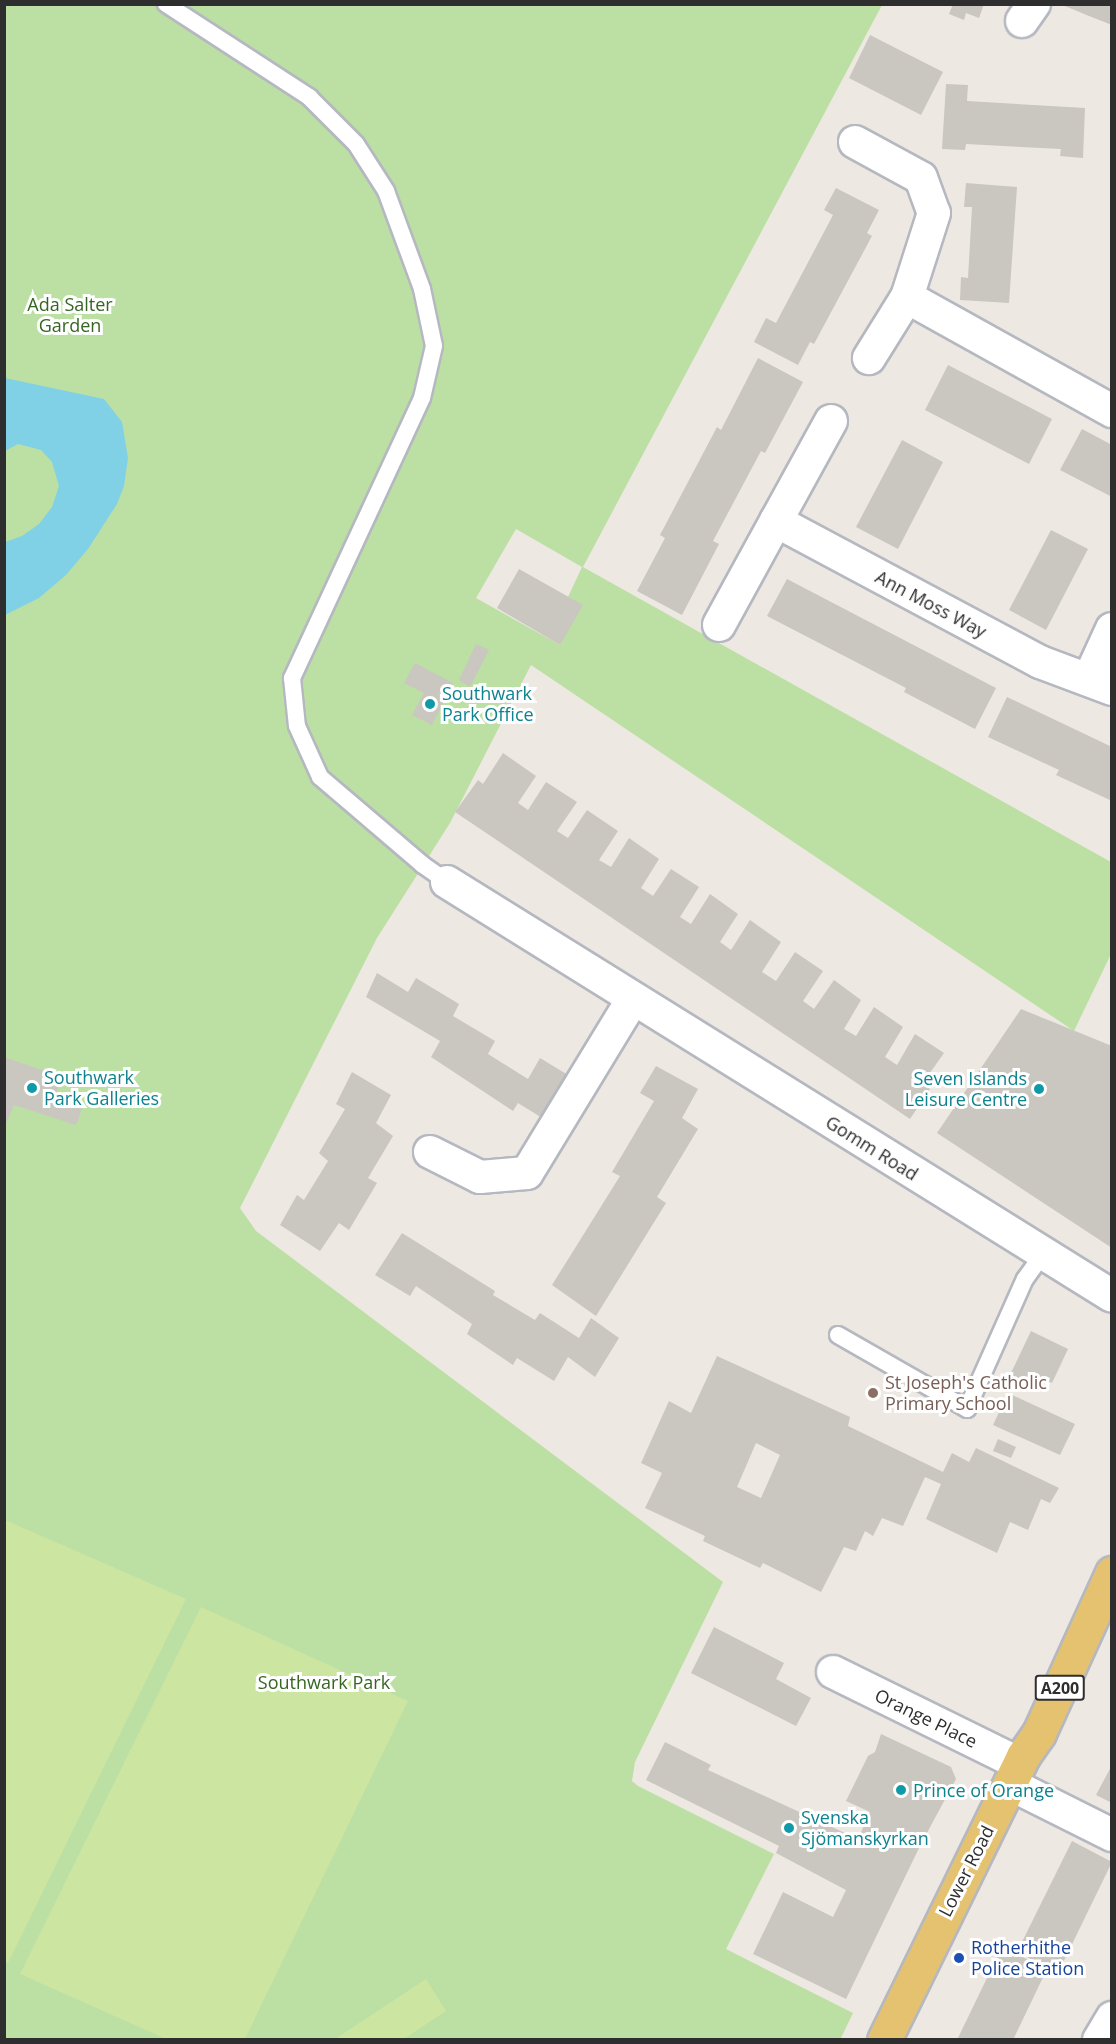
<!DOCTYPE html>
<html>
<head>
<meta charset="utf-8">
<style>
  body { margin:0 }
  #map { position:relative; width:1116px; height:2044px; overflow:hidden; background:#eee8e2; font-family:"Open Sans",sans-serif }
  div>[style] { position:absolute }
  .green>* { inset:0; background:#bcdfa4 }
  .pitch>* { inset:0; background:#cce5a1 }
  .water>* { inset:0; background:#80d1e5 }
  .building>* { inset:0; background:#cac6c0 }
  .roads { filter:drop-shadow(2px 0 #b5b8c0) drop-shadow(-2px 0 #b5b8c0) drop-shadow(0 2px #b5b8c0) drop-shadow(0 -2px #b5b8c0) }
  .service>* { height:16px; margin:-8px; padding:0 8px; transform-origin:8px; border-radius:8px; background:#fff }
  .minor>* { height:32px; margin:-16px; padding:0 16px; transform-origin:16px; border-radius:16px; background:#fff }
  .primary>* { height:33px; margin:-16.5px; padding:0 16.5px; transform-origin:16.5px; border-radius:16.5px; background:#e5c26f }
  .dots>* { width:16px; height:16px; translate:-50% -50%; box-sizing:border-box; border:3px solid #fff; border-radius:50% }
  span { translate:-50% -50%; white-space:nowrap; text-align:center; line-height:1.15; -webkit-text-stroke:6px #fff; paint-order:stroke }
  .shield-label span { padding:2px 4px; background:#fff; border:2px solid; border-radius:4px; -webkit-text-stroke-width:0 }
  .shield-label { font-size:16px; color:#2e2e2e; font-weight:700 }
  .park-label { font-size:18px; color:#356622 }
  .street-label { font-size:18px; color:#2e2e2e }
  .culture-label { font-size:18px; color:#0d838f }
  .left { translate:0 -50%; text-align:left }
  .right { translate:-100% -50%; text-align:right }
  .education-label { font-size:18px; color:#785e54 }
  .transit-label { font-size:18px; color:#164399 }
  .frame { position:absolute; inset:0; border:6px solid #2e2e2e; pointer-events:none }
</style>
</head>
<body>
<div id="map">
  <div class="green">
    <i style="clip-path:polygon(evenodd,5px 5px,882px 5px,583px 567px,1111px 862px,1111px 954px,1074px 1031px,531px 665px,450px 823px,377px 938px,240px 1208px,256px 1231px,723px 1582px,635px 1762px,632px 1781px,638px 1786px,774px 1854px,726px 1949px,853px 2013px,840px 2040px,5px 2040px,5px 5px,516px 529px,582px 567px,568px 597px,560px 645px,476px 598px,516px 529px)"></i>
  </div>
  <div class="pitch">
    <i style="clip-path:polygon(5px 1520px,186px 1599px,8px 1963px,4px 1962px)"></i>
    <i style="clip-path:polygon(201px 1607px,408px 1701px,245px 2039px,166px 2039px,20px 1974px)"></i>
    <i style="clip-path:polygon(426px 1979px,446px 2011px,404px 2039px,335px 2039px)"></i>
  </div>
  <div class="water">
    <i style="clip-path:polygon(5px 378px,104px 399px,122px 422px,128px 458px,124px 486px,117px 504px,88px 549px,66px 575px,39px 598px,5px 615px,5px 542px,22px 536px,39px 524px,52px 507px,59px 486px,52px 462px,41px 450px,18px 444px,5px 451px)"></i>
  </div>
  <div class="building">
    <i style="clip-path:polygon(953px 4px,984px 4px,979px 18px,966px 13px,964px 20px,949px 14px)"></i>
    <i style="clip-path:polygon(1060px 4px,1112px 4px,1112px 25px,1089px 16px)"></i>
    <i style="clip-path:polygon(870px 35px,943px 72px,921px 115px,849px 78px)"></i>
    <i style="clip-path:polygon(946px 84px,968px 85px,967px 101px,1085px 108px,1083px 158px,1060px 156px,1061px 149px,966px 144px,965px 150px,942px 149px)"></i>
    <i style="clip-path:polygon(966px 183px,1017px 187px,1009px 303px,960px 300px,961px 277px,968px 278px,972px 207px,964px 207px)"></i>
    <i style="clip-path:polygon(836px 188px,879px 210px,867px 233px,872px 236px,814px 344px,810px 342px,798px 365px,754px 342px,766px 318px,776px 323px,833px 215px,824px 210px)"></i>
    <i style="clip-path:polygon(758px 358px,803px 382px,765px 453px,761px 451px,713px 541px,719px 544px,682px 615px,637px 591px,665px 538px,660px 535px,717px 427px,721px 430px)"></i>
    <i style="clip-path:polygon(948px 365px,1052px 419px,1029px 464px,925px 410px)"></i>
    <i style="clip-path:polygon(1082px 429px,1112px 445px,1112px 497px,1060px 470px)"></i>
    <i style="clip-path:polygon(902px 440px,943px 462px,898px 549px,856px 527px)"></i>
    <i style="clip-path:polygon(1051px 530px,1088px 549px,1046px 630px,1009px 610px)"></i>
    <i style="clip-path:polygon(519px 569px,583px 605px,560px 645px,497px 608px)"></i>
    <i style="clip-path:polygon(787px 579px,996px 688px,975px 729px,904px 692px,906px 688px,767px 616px)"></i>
    <i style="clip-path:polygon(476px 644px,489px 650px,470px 687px,459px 680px)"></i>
    <i style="clip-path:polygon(415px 663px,453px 683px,432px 725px,412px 715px,424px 693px,404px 683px)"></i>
    <i style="clip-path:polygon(1007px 697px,1112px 747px,1112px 801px,1056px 775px,1059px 770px,988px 737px)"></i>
    <i style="clip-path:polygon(503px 753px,536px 776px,518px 803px,528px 810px,546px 782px,577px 802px,557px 831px,568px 838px,587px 810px,618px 831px,599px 860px,611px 867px,629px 838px,659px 859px,641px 888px,653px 896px,671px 869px,699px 887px,680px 917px,691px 924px,710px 894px,738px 914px,720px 942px,731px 950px,750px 920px,781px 942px,762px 972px,776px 981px,795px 952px,823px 971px,803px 1001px,814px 1009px,834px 980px,861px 1000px,844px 1029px,856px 1036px,874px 1007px,903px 1027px,885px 1057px,897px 1065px,915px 1034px,944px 1053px,922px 1084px,930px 1089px,910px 1119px,455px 812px,478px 780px,483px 784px)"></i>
    <i style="clip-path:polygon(377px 973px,408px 992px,416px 978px,459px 1004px,453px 1016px,495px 1041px,488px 1054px,528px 1079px,540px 1058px,573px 1078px,547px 1121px,518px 1103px,513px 1111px,431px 1057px,440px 1041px,366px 997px)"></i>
    <i style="clip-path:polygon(1021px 1009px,1112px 1046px,1112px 1248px,937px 1133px)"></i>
    <i style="clip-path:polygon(4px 1057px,62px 1077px,55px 1098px,82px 1109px,76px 1125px,14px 1105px,4px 1128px)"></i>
    <i style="clip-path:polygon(656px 1066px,698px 1089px,682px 1118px,698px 1129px,657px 1197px,666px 1203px,596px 1316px,552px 1285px,620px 1176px,612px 1172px,654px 1101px,640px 1093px)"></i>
    <i style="clip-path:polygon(352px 1072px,391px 1095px,376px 1123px,393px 1136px,368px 1178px,377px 1183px,349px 1230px,339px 1223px,320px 1251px,280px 1225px,297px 1195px,304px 1200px,328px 1161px,319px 1153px,345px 1109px,336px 1104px)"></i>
    <i style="clip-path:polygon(402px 1233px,495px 1291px,493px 1295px,535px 1320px,540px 1313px,579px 1338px,591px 1318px,619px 1338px,595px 1377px,568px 1357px,554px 1381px,517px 1358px,513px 1365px,467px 1334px,472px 1324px,416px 1286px,410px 1296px,375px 1275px)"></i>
    <i style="clip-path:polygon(1031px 1331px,1068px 1349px,1052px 1383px,1030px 1372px,1025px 1382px,1010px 1375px)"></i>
    <i style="clip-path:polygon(evenodd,717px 1356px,850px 1417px,848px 1426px,943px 1472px,952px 1453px,969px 1462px,976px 1448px,1059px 1488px,1050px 1503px,1041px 1499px,1028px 1530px,1010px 1522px,997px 1553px,926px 1519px,941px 1484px,925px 1477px,903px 1526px,882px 1518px,873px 1536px,865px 1531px,856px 1551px,844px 1547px,821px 1592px,763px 1563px,760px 1568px,703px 1541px,705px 1536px,645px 1508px,662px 1473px,641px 1463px,669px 1401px,691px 1413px,717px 1356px,756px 1443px,780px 1455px,761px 1498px,737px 1487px,756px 1443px)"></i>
    <i style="clip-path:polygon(1008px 1393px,1075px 1424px,1060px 1455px,993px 1425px)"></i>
    <i style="clip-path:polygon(998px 1439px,1016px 1447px,1011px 1458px,993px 1451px)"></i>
    <i style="clip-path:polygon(714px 1627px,784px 1663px,776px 1679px,811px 1698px,796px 1726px,691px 1673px)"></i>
    <i style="clip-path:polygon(881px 1734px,951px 1767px,956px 1779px,921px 1844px,846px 1999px,753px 1954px,783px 1892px,833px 1917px,846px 1890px,776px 1853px,779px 1846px,646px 1780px,665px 1742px,711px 1765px,708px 1770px,858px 1839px,870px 1812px,846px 1801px,868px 1756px,875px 1752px)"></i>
    <i style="clip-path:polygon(1112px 1765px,1112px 1803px,1096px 1795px)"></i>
    <i style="clip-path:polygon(1072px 1841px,1112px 1862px,1058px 1973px,1017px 1952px)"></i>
    <i style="clip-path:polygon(1002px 1947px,1047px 1969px,1013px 2040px,957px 2040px)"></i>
  </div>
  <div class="roads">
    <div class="service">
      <i style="left:166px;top:4px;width:171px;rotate:33deg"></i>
      <i style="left:309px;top:97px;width:66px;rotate:45deg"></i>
      <i style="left:356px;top:144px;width:56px;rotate:57.4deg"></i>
      <i style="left:386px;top:191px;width:104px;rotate:69.8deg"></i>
      <i style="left:422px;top:289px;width:58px;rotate:78.1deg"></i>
      <i style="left:434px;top:346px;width:53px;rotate:103deg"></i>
      <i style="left:422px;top:398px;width:309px;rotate:114.9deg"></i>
      <i style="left:292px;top:678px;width:48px;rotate:84.1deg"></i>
      <i style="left:297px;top:726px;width:56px;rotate:65.7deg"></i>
      <i style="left:320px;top:777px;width:135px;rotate:40.5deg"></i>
      <i style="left:423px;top:865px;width:29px;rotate:35deg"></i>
      <i style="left:838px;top:1335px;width:149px;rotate:29.8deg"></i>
      <i style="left:967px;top:1409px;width:142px;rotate:-66deg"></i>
      <i style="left:1025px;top:1279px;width:31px;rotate:-54deg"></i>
    </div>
    <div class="minor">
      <i style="left:1022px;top:21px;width:21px;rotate:-55deg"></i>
      <i style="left:855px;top:142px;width:75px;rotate:28.6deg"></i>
      <i style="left:921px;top:178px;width:37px;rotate:70deg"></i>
      <i style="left:934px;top:213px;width:88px;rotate:107.8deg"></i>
      <i style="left:907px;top:297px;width:72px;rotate:121.9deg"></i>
      <i style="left:907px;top:297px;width:235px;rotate:29.1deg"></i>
      <i style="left:776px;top:521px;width:114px;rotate:-61.2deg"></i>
      <i style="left:719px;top:625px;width:119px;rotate:-61.3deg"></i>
      <i style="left:776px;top:521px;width:299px;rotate:28.1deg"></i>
      <i style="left:1040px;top:662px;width:77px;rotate:20.6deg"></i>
      <i style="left:1089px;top:679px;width:55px;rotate:-65.3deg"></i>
      <i style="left:447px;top:882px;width:783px;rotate:31.9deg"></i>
      <i style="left:430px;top:1152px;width:56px;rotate:26.6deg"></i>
      <i style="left:480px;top:1177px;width:47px;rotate:-4.9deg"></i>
      <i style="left:527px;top:1173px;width:204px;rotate:-58.7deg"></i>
      <i style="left:833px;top:1672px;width:208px;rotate:26.2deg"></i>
      <i style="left:1010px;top:1784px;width:114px;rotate:26.6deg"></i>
      <i style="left:1099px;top:2040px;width:26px;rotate:-59deg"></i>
    </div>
    <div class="primary">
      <i style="left:884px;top:2040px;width:316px;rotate:-63.9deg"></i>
      <i style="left:1023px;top:1756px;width:28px;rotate:-55deg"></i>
      <i style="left:1039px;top:1733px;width:176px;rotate:-65.5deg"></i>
    </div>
  </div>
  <div class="dots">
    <i style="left:430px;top:704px;background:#0f9aa8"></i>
    <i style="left:32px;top:1088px;background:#0f9aa8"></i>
    <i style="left:1039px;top:1089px;background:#0f9aa8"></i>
    <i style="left:873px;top:1393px;background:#8d6e63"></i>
    <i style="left:901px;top:1790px;background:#0f9aa8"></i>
    <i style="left:789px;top:1828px;background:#0f9aa8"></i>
    <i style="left:959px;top:1958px;background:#1a4fb4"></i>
  </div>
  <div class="shield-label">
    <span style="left:1060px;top:1688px">A200</span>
  </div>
  <div class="park-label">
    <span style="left:70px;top:315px">Ada Salter<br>Garden</span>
    <span style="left:324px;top:1682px">Southwark Park</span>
  </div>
  <div class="street-label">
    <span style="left:931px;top:604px;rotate:28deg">Ann Moss Way</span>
    <span style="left:872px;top:1148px;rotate:32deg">Gomm Road</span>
    <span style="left:926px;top:1718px;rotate:26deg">Orange Place</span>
    <span style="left:966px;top:1871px;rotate:-63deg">Lower Road</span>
  </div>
  <div class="culture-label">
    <span class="left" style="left:442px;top:704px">Southwark<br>Park Office</span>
    <span class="left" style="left:44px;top:1088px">Southwark<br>Park Galleries</span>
    <span class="right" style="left:1027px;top:1089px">Seven Islands<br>Leisure Centre</span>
    <span class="left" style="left:913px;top:1790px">Prince of Orange</span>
    <span class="left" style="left:801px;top:1828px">Svenska<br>Sjömanskyrkan</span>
  </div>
  <div class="education-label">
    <span class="left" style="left:885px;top:1393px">St Joseph's Catholic<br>Primary School</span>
  </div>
  <div class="transit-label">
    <span class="left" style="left:971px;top:1958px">Rotherhithe<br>Police Station</span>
  </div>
  <div class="frame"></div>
</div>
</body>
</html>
